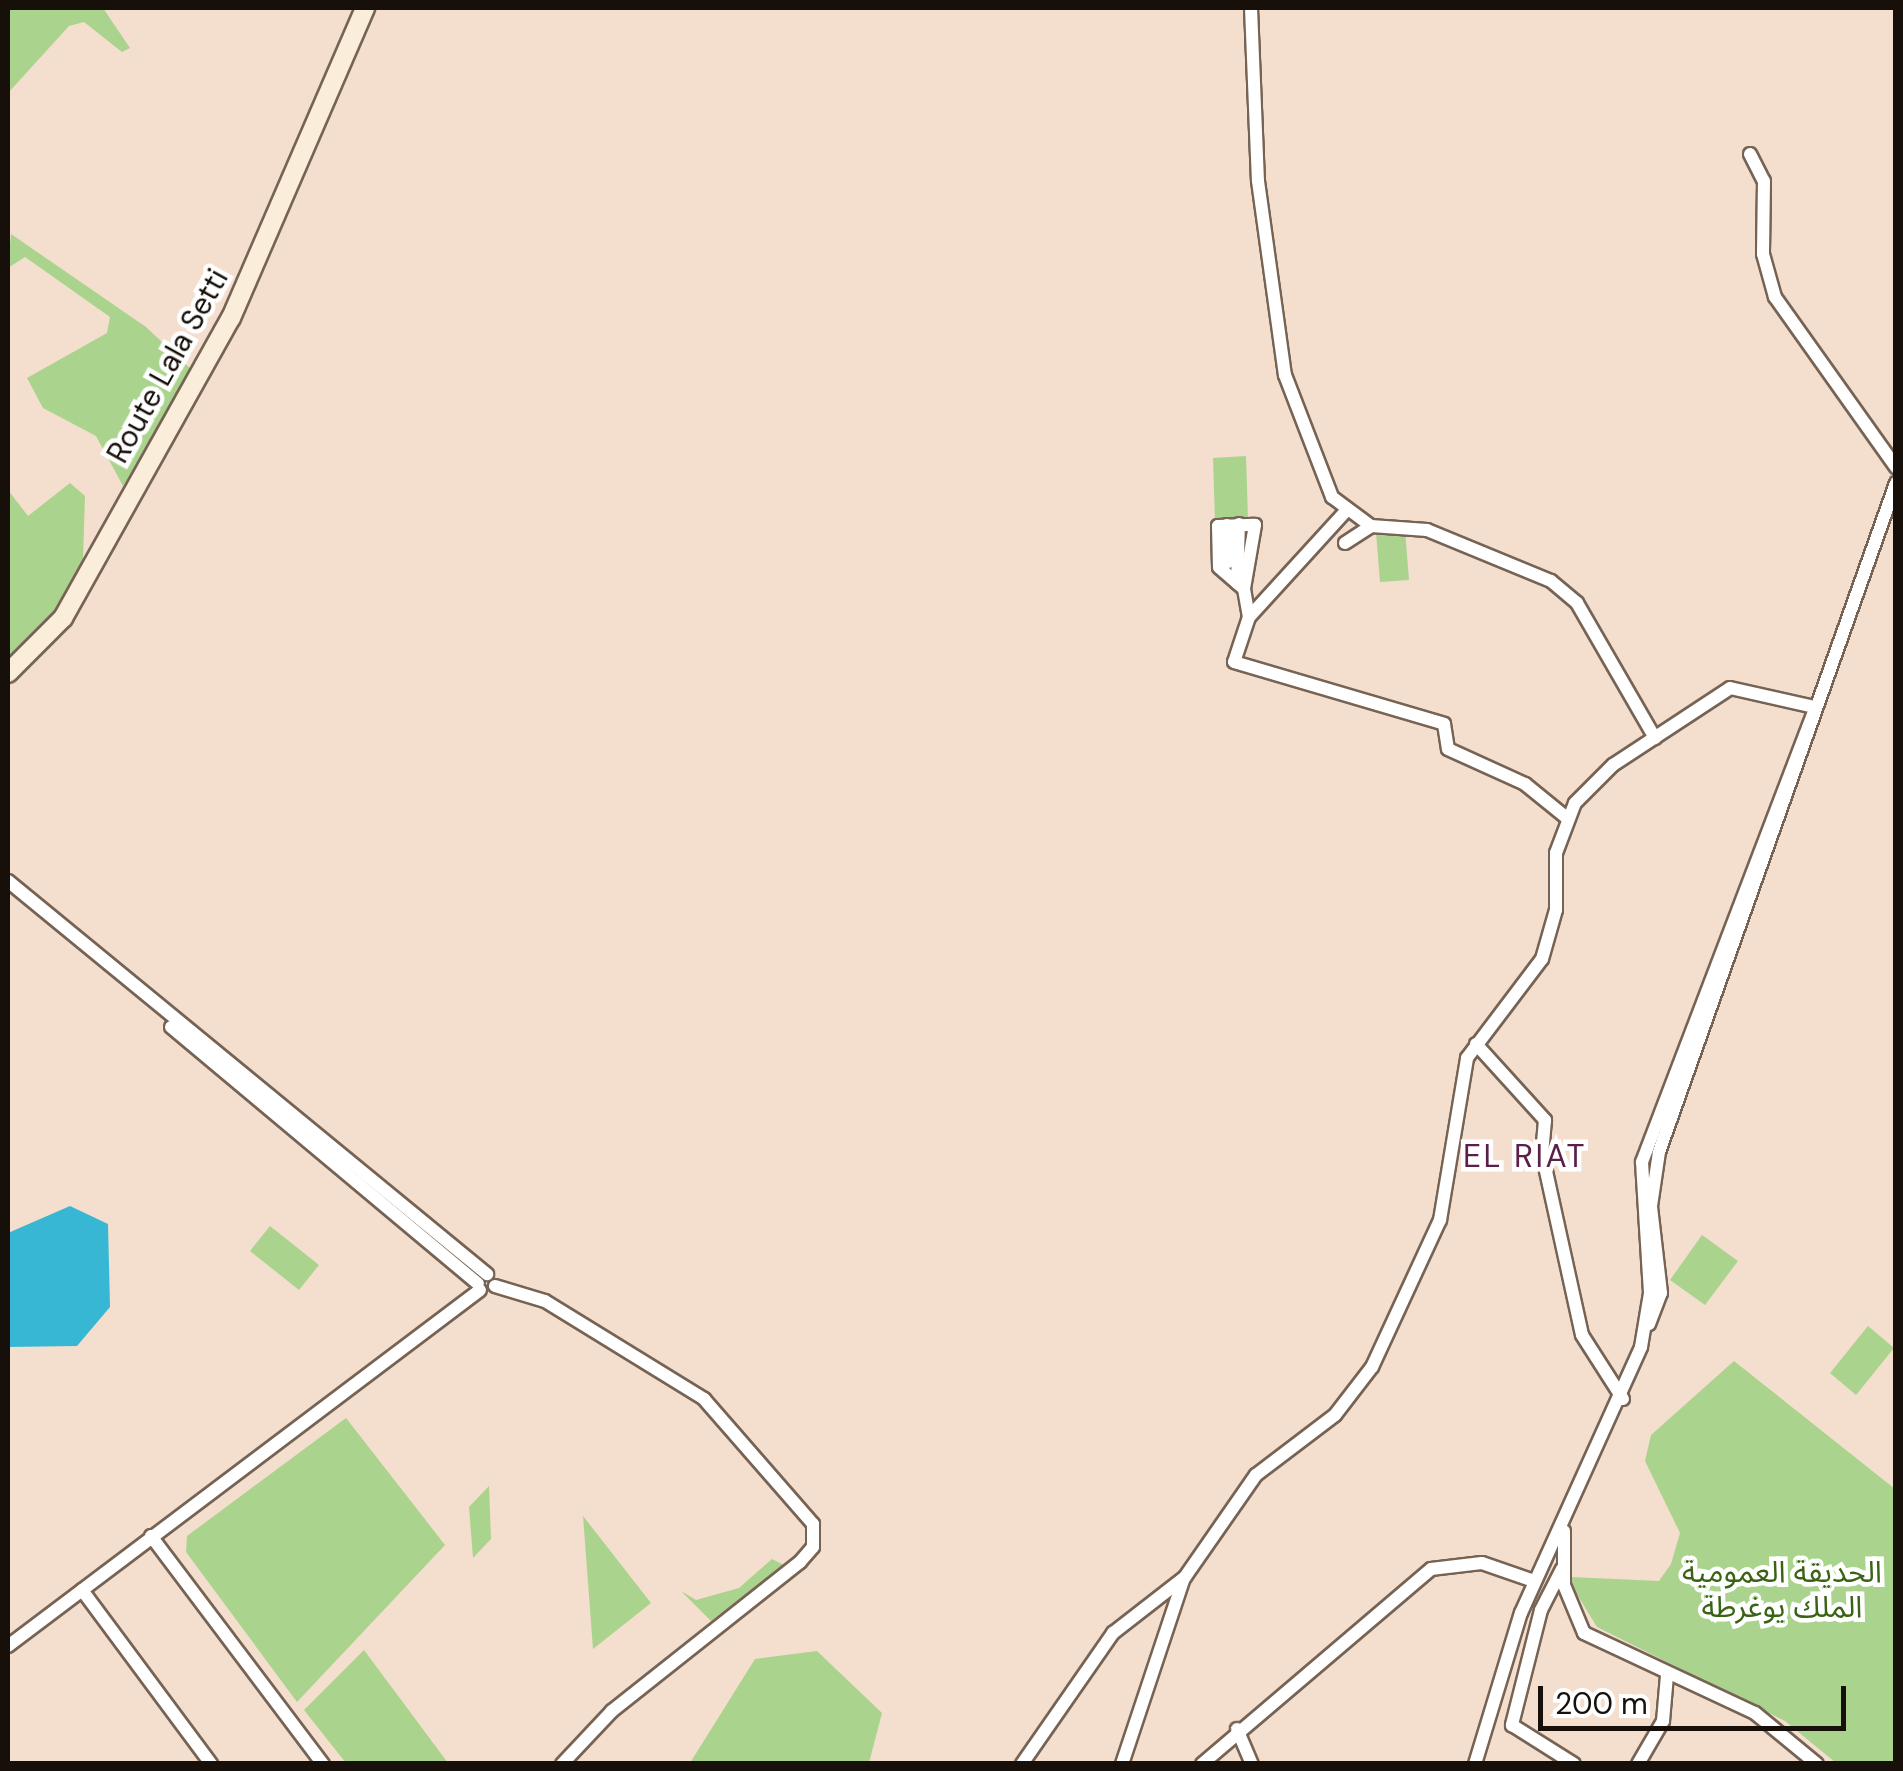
<!DOCTYPE html>
<html>
<head>
<meta charset="utf-8">
<style>
  body { margin:0 }
  #map { position:relative; width:1903px; height:1771px; overflow:hidden; background:#f4decd; font-family:"DM Sans","Noto Sans Arabic",sans-serif }
  div>[style] { position:absolute }
  .green>* { inset:0; background:#aad48d }
  .water>* { inset:0; background:#38b7d5 }
  .roads { filter:drop-shadow(2px 0 #766354) drop-shadow(-2px 0 #766354) drop-shadow(0 2px #766354) drop-shadow(0 -2px #766354) }
  .street>* { height:12px; margin:-6px; padding:0 6px; transform-origin:6px; border-radius:6px; background:#fff }
  .secondary>* { height:18px; margin:-9px; padding:0 9px; transform-origin:9px; border-radius:9px; background:#faeeda }
  span { translate:-50% -50%; white-space:nowrap; text-align:center; line-height:1.15; -webkit-text-stroke:9px #fff; paint-order:stroke }
  .street-label { font-size:30px; color:#17100a }
  .park-label { font-size:30px; color:#3a6315 }
  .neighbourhood-label { font-size:32px; color:#5b2047; letter-spacing:2.5px }
  .frame { position:absolute; inset:0; border:10px solid #17100a; pointer-events:none }
  .scale { position:absolute; left:1538px; top:1686px; width:308px; height:45px; box-sizing:border-box; border:5px solid #17100a; border-top:0; padding-left:12px; font-size:30px; line-height:35px; white-space:nowrap; color:#17100a; -webkit-text-stroke:8px #fff; paint-order:stroke }
</style>
</head>
<body>
<div id="map">
  <div class="green">
    <i style="clip-path:polygon(8px 8px,103px 8px,130px 48px,122px 52px,84px 22px,69px 26px,8px 93px)"></i>
    <i style="clip-path:polygon(11px 234px,146px 327px,193px 371px,123px 486px,96px 436px,43px 408px,27px 378px,107px 333px,110px 317px,25px 257px,8px 268px)"></i>
    <i style="clip-path:polygon(1246px 456px,1248px 520px,1215px 522px,1213px 458px)"></i>
    <i style="clip-path:polygon(70px 483px,85px 496px,83px 559px,59px 608px,8px 661px,8px 490px,28px 516px)"></i>
    <i style="clip-path:polygon(1405px 530px,1409px 580px,1380px 582px,1376px 532px)"></i>
    <i style="clip-path:polygon(270px 1226px,319px 1265px,299px 1290px,250px 1251px)"></i>
    <i style="clip-path:polygon(1702px 1235px,1738px 1261px,1705px 1305px,1670px 1280px)"></i>
    <i style="clip-path:polygon(1868px 1326px,1894px 1348px,1856px 1395px,1830px 1373px)"></i>
    <i style="clip-path:polygon(1734px 1361px,1895px 1489px,1895px 1763px,1836px 1763px,1785px 1721px,1597px 1627px,1575px 1591px,1571px 1577px,1659px 1581px,1671px 1564px,1680px 1533px,1645px 1461px,1651px 1435px)"></i>
    <i style="clip-path:polygon(346px 1418px,445px 1545px,297px 1702px,186px 1552px,187px 1536px)"></i>
    <i style="clip-path:polygon(489px 1486px,491px 1539px,473px 1558px,469px 1507px)"></i>
    <i style="clip-path:polygon(583px 1516px,651px 1603px,593px 1649px)"></i>
    <i style="clip-path:polygon(772px 1559px,784px 1565px,711px 1621px,681px 1591px,696px 1600px,739px 1588px)"></i>
    <i style="clip-path:polygon(364px 1650px,448px 1763px,346px 1763px,304px 1710px)"></i>
    <i style="clip-path:polygon(817px 1651px,882px 1713px,869px 1763px,690px 1763px,755px 1659px)"></i>
  </div>
  <div class="water">
    <i style="clip-path:polygon(70px 1206px,108px 1224px,110px 1307px,77px 1346px,8px 1347px,8px 1233px)"></i>
  </div>
  <div class="roads">
    <div class="street">
      <i style="left:1251px;top:8px;width:173px;rotate:87.7deg"></i>
      <i style="left:1258px;top:181px;width:196px;rotate:82.1deg"></i>
      <i style="left:1285px;top:375px;width:131px;rotate:68.9deg"></i>
      <i style="left:1332px;top:497px;width:49px;rotate:36.6deg"></i>
      <i style="left:1750px;top:154px;width:30px;rotate:63deg"></i>
      <i style="left:1764px;top:181px;width:73px;rotate:90.8deg"></i>
      <i style="left:1763px;top:254px;width:45px;rotate:74.4deg"></i>
      <i style="left:1775px;top:297px;width:209px;rotate:54.6deg"></i>
      <i style="left:1345px;top:512px;width:142px;rotate:132.4deg"></i>
      <i style="left:1249px;top:617px;width:47px;rotate:108.4deg"></i>
      <i style="left:1234px;top:662px;width:219px;rotate:16.4deg"></i>
      <i style="left:1444px;top:724px;width:25px;rotate:81deg"></i>
      <i style="left:1448px;top:749px;width:85px;rotate:24.4deg"></i>
      <i style="left:1525px;top:784px;width:55px;rotate:39.1deg"></i>
      <i style="left:1227px;top:525px;width:37px;rotate:88deg"></i>
      <i style="left:1345px;top:543px;width:31px;rotate:-33deg"></i>
      <i style="left:1371px;top:526px;width:56px;rotate:4.1deg"></i>
      <i style="left:1427px;top:530px;width:134px;rotate:22.4deg"></i>
      <i style="left:1551px;top:581px;width:34px;rotate:40deg"></i>
      <i style="left:1577px;top:603px;width:156px;rotate:60deg"></i>
      <i style="left:1237px;top:583px;width:59px;rotate:-88.1deg"></i>
      <i style="left:1244px;top:589px;width:33px;rotate:-139deg"></i>
      <i style="left:1219px;top:567px;width:41px;rotate:-91.4deg"></i>
      <i style="left:1218px;top:526px;width:37px;rotate:-2deg"></i>
      <i style="left:1255px;top:525px;width:65px;rotate:99.8deg"></i>
      <i style="left:1244px;top:589px;width:28px;rotate:80deg"></i>
      <i style="left:8px;top:881px;width:620px;rotate:39.37deg"></i>
      <i style="left:171px;top:1027px;width:400px;rotate:39.9deg"></i>
      <i style="left:1476px;top:1044px;width:103px;rotate:47.8deg"></i>
      <i style="left:1545px;top:1120px;width:33px;rotate:95deg"></i>
      <i style="left:1542px;top:1153px;width:186px;rotate:77.6deg"></i>
      <i style="left:1582px;top:1335px;width:76px;rotate:57.4deg"></i>
      <i style="left:495px;top:1286px;width:52px;rotate:16.7deg"></i>
      <i style="left:545px;top:1301px;width:187px;rotate:31.6deg"></i>
      <i style="left:704px;top:1399px;width:166px;rotate:48.9deg"></i>
      <i style="left:813px;top:1524px;width:23px;rotate:90deg"></i>
      <i style="left:813px;top:1547px;width:20px;rotate:131deg"></i>
      <i style="left:800px;top:1562px;width:240px;rotate:141.6deg"></i>
      <i style="left:612px;top:1711px;width:73px;rotate:133.3deg"></i>
      <i style="left:1649px;top:1324px;width:33px;rotate:-69deg"></i>
      <i style="left:1661px;top:1293px;width:88px;rotate:-96.6deg"></i>
      <i style="left:1651px;top:1206px;width:55px;rotate:-81.6deg"></i>
      <i style="left:1659px;top:1152px;width:710px;rotate:-70.49deg"></i>
      <i style="left:1564px;top:1531px;width:54px;rotate:90deg"></i>
      <i style="left:1564px;top:1585px;width:52px;rotate:67.4deg"></i>
      <i style="left:1584px;top:1633px;width:189px;rotate:25.1deg"></i>
      <i style="left:1755px;top:1713px;width:80px;rotate:39.4deg"></i>
      <i style="left:151px;top:1536px;width:286px;rotate:53deg"></i>
      <i style="left:1562px;top:1569px;width:46px;rotate:117.1deg"></i>
      <i style="left:1541px;top:1610px;width:119px;rotate:104.2deg"></i>
      <i style="left:1512px;top:1725px;width:73px;rotate:32.2deg"></i>
      <i style="left:82px;top:1590px;width:217px;rotate:53.4deg"></i>
      <i style="left:8px;top:1646px;width:591px;rotate:-37.02deg"></i>
      <i style="left:1237px;top:1729px;width:38px;rotate:67deg"></i>
      <i style="left:1022px;top:1764px;width:160px;rotate:-55.2deg"></i>
      <i style="left:1113px;top:1633px;width:91px;rotate:-37.9deg"></i>
      <i style="left:1185px;top:1577px;width:124px;rotate:-55.2deg"></i>
      <i style="left:1256px;top:1475px;width:99px;rotate:-37.2deg"></i>
      <i style="left:1335px;top:1415px;width:61px;rotate:-52.4deg"></i>
      <i style="left:1372px;top:1367px;width:162px;rotate:-65.2deg"></i>
      <i style="left:1440px;top:1220px;width:164px;rotate:-80.5deg"></i>
      <i style="left:1467px;top:1058px;width:124px;rotate:-52.9deg"></i>
      <i style="left:1542px;top:959px;width:51px;rotate:-74.1deg"></i>
      <i style="left:1556px;top:910px;width:57px;rotate:-90deg"></i>
      <i style="left:1556px;top:853px;width:53px;rotate:-69.2deg"></i>
      <i style="left:1575px;top:803px;width:54px;rotate:-45deg"></i>
      <i style="left:1613px;top:765px;width:140px;rotate:-33.3deg"></i>
      <i style="left:1730px;top:688px;width:86px;rotate:12.7deg"></i>
      <i style="left:1122px;top:1764px;width:193px;rotate:-71.6deg"></i>
      <i style="left:1202px;top:1764px;width:301px;rotate:-40.4deg"></i>
      <i style="left:1431px;top:1569px;width:51px;rotate:-6.7deg"></i>
      <i style="left:1482px;top:1563px;width:55px;rotate:19.1deg"></i>
      <i style="left:1475px;top:1764px;width:158px;rotate:-73.1deg"></i>
      <i style="left:1521px;top:1613px;width:292px;rotate:-65.7deg"></i>
      <i style="left:1641px;top:1347px;width:55px;rotate:-80.5deg"></i>
      <i style="left:1650px;top:1293px;width:131px;rotate:-93.5deg"></i>
      <i style="left:1642px;top:1162px;width:479px;rotate:-69.1deg"></i>
      <i style="left:1638px;top:1764px;width:50px;rotate:-59.8deg"></i>
      <i style="left:1663px;top:1721px;width:46px;rotate:-85deg"></i>
    </div>
    <div class="secondary">
      <i style="left:8px;top:673px;width:78px;rotate:-45deg"></i>
      <i style="left:63px;top:618px;width:344px;rotate:-60.8deg"></i>
      <i style="left:231px;top:318px;width:338px;rotate:-66.6deg"></i>
    </div>
  </div>
  <div class="street-label">
    <span style="left:168px;top:366px;rotate:-61deg">Route Lala Setti</span>
  </div>
  <div class="park-label">
    <span style="left:1782px;top:1589px">الحديقة العمومية<br>الملك يوغرطة</span>
  </div>
  <div class="neighbourhood-label">
    <span style="left:1525px;top:1156px">EL RIAT</span>
  </div>
  <div class="frame"></div>
  <div class="scale">200 m</div>
</div>
</body>
</html>
